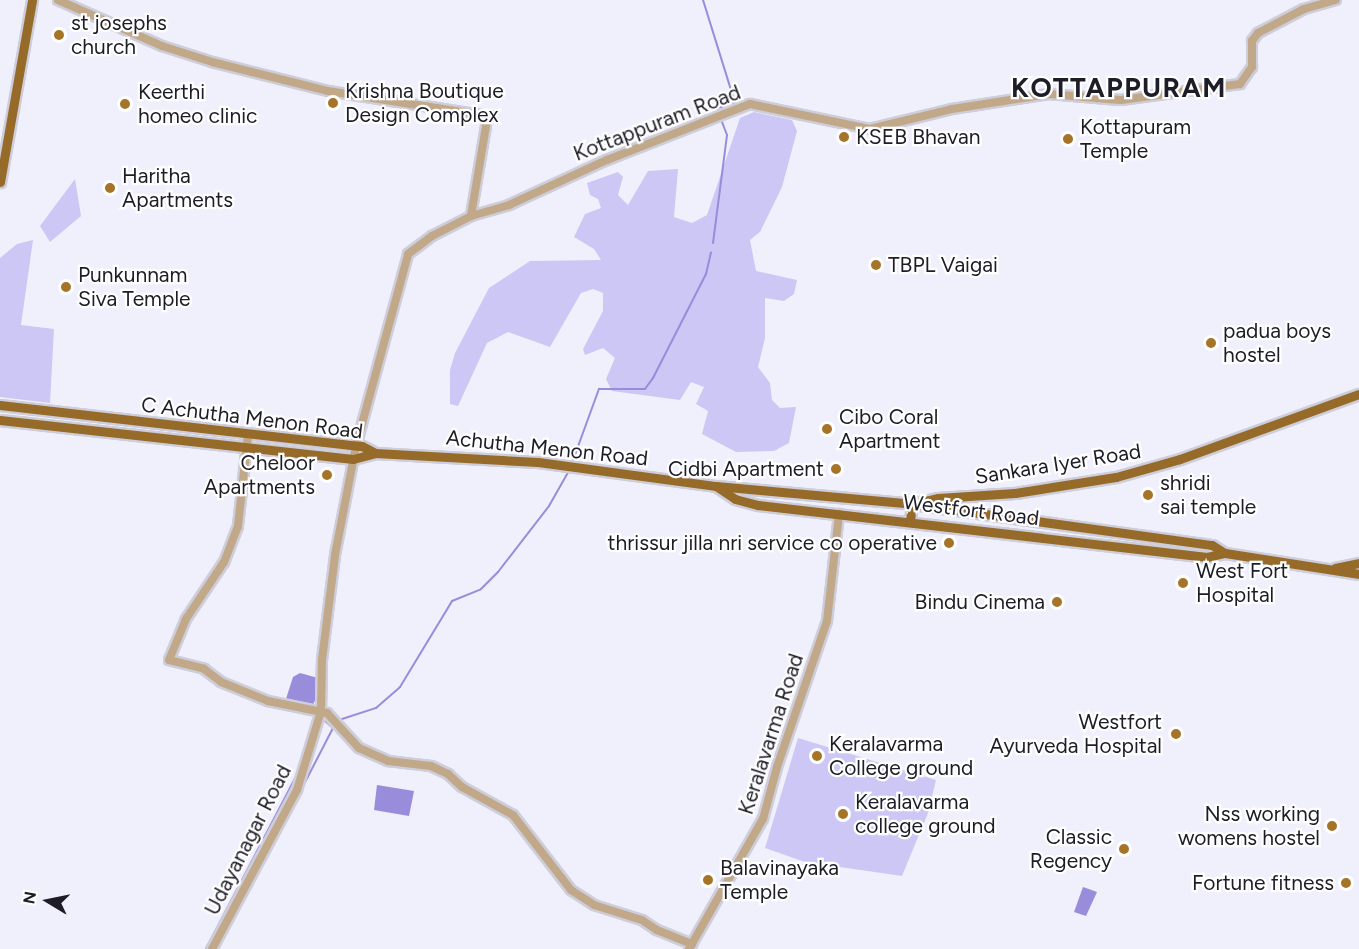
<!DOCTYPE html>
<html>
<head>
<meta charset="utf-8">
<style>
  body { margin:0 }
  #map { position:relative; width:1359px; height:949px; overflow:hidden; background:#f0effc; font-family:Figtree,sans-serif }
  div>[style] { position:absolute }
  .green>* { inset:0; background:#ccc7f5 }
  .water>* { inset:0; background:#988cdb }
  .stream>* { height:2px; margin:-1px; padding:0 1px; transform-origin:1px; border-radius:1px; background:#988cdb }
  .roads { filter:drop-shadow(2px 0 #cecdda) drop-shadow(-2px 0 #cecdda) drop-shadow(0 2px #cecdda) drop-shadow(0 -2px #cecdda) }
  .tertiary>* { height:8px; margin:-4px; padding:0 4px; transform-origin:4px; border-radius:4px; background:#c1a889 }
  .primary>* { height:9px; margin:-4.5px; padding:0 4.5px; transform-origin:4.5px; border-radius:4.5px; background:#966a29 }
  .dots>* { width:16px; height:16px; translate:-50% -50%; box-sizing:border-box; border:3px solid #fff; border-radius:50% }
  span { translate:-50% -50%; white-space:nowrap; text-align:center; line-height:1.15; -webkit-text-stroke:4.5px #fff; paint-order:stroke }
  .poi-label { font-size:21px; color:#1d1c27 }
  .left { translate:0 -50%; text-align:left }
  .right { translate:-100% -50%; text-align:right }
  .street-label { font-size:21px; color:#1d1c27 }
  .district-label { font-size:27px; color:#1d1c27; font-weight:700; letter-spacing:1.5px }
  .north { position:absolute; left:18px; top:871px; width:60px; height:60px; -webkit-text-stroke:4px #fff; paint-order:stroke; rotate:280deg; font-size:16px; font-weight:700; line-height:24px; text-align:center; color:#1d1c27 }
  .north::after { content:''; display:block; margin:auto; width:21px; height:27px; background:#1d1c27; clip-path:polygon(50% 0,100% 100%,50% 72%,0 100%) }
</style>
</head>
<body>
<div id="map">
  <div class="green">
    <i style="clip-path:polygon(754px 112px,792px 120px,797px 131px,782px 187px,760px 232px,750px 240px,756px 271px,797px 280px,794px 294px,784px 301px,765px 298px,765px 338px,758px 367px,770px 383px,772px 400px,780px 408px,796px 407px,789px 443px,774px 451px,736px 452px,702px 434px,708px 411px,696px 404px,704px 387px,691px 382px,680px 400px,612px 391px,606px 379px,615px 358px,603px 348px,585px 355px,583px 349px,603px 311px,603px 293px,593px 289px,581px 293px,550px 347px,508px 332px,487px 343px,458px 406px,450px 404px,450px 370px,455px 353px,489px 288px,530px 261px,601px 260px,594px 249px,574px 237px,585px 214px,601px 208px,598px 199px,590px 195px,587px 183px,618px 172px,623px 177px,618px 195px,628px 205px,648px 171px,678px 169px,674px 217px,692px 223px,707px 215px,740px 118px)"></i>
    <i style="clip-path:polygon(75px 179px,81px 216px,50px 242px,40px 226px)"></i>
    <i style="clip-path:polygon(33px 240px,21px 325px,54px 329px,50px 403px,0 397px,0 258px,17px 244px)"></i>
    <i style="clip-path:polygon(798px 738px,936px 780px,928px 813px,902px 876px,805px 862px,765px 848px)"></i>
  </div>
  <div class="water">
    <i style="clip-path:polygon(300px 673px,318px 678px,318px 694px,311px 709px,285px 702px,293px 677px)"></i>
    <i style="clip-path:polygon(377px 785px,414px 791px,409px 816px,374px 810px)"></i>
    <i style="clip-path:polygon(1083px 887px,1097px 892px,1086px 916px,1074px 912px)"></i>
  </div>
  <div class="stream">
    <i style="left:703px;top:0;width:108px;rotate:72.7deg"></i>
    <i style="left:735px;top:103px;width:19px;rotate:164deg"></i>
    <i style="left:717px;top:108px;width:5px;rotate:68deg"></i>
    <i style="left:713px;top:243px;width:109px;rotate:-82.6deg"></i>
    <i style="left:727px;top:135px;width:17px;rotate:-111deg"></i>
    <i style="left:572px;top:463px;width:79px;rotate:-70deg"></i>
    <i style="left:599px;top:389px;width:46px"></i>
    <i style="left:645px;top:389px;width:14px;rotate:-54deg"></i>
    <i style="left:653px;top:378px;width:117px;rotate:-63deg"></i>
    <i style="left:706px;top:274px;width:22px;rotate:-77deg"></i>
    <i style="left:342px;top:719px;width:36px;rotate:-18deg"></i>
    <i style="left:376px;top:708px;width:32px;rotate:-41deg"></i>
    <i style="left:400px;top:687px;width:100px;rotate:-58.8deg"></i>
    <i style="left:452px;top:601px;width:31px;rotate:-22deg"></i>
    <i style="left:481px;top:589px;width:24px;rotate:-45deg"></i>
    <i style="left:498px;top:572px;width:83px;rotate:-52.3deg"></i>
    <i style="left:549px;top:506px;width:43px;rotate:-60.4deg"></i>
    <i style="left:324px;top:720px;width:12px;rotate:42deg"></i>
    <i style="left:301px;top:790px;width:72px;rotate:-62.7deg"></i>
    <i style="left:209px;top:943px;width:194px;rotate:-62.4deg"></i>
    <i style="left:206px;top:949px;width:5px;rotate:-68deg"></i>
    <i style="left:217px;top:949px;width:27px;rotate:-63deg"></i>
  </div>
  <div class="roads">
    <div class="tertiary">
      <i style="left:58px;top:0;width:114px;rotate:23.9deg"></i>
      <i style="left:162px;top:46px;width:52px;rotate:17.7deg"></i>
      <i style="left:212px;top:62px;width:120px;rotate:14deg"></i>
      <i style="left:328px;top:91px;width:155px;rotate:8.9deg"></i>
      <i style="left:481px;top:115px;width:6px;rotate:31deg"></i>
      <i style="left:486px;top:118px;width:8px;rotate:90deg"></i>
      <i style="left:486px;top:126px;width:91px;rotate:99.5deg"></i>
      <i style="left:248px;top:435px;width:92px;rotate:96.3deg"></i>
      <i style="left:238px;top:526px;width:39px;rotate:111deg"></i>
      <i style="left:224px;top:562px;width:69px;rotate:123.7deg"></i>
      <i style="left:186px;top:619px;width:44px;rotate:112.5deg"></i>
      <i style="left:169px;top:660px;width:36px;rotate:14deg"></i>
      <i style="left:204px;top:669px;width:21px;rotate:37deg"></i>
      <i style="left:221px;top:682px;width:51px;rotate:22deg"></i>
      <i style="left:268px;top:701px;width:60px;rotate:11.5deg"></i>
      <i style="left:327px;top:713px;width:47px;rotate:47.6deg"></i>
      <i style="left:359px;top:748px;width:32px;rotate:24deg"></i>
      <i style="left:388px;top:761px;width:43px;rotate:6.6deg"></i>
      <i style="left:431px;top:766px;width:19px;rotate:25deg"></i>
      <i style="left:448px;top:774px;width:19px;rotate:43deg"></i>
      <i style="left:462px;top:787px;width:58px;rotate:28.8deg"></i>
      <i style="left:513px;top:815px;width:95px;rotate:52.3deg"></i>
      <i style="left:571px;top:890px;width:27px;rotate:33deg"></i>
      <i style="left:594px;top:905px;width:50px;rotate:17.4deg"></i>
      <i style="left:642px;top:920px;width:18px;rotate:34deg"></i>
      <i style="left:657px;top:930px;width:38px;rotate:22deg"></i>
      <i style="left:212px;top:949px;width:180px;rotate:-61.9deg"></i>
      <i style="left:297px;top:790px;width:83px;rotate:-73.1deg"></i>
      <i style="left:321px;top:711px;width:51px;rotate:-88.9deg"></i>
      <i style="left:322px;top:660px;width:106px;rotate:-82.9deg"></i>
      <i style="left:335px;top:555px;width:111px;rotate:-79.1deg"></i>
      <i style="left:356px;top:446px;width:199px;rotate:-74.8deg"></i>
      <i style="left:408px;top:254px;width:30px;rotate:-37deg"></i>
      <i style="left:432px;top:236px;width:44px;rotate:-27.1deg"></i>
      <i style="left:471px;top:216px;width:40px;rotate:-16deg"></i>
      <i style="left:509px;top:205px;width:108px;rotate:-24.7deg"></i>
      <i style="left:607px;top:160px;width:154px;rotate:-21.4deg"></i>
      <i style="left:750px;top:104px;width:123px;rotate:11.8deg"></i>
      <i style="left:870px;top:129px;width:84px;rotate:-13.7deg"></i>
      <i style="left:952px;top:109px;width:98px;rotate:-8.8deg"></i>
      <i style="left:1049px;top:94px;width:72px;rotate:4.8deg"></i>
      <i style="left:1121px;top:100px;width:120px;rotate:-7.7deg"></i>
      <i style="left:1240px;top:84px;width:21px;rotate:-55deg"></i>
      <i style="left:1252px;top:67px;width:26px;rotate:-90deg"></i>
      <i style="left:1252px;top:41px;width:10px;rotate:-53deg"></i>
      <i style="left:1258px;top:33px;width:52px;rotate:-27.6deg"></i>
      <i style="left:1304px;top:9px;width:33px;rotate:-16deg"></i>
      <i style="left:689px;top:949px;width:150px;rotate:-60.4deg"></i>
      <i style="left:763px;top:819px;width:54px;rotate:-74.9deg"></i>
      <i style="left:777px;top:767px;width:154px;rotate:-71.1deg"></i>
      <i style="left:827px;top:621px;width:108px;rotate:-83.6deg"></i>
    </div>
    <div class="primary">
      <i style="left:0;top:182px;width:185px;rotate:-80deg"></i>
      <i style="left:0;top:405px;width:364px;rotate:6.5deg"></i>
      <i style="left:362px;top:446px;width:15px;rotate:28deg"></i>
      <i style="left:0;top:420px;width:355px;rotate:6.3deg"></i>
      <i style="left:353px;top:459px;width:23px;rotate:-15deg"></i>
      <i style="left:375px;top:453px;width:163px;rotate:3.2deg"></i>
      <i style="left:538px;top:462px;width:180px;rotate:7.7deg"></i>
      <i style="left:716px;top:486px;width:197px;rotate:5.2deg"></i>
      <i style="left:912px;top:504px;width:27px;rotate:-13deg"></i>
      <i style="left:938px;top:498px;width:77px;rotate:-3.7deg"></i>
      <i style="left:1015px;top:493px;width:102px;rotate:-9deg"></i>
      <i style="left:1116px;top:477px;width:66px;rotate:-15.7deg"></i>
      <i style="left:1180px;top:459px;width:190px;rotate:-20deg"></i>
      <i style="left:716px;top:486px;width:23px;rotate:34deg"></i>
      <i style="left:735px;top:499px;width:24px;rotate:15deg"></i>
      <i style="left:758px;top:505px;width:452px;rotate:6.6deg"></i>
      <i style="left:1207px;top:557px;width:18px;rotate:-13deg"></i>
      <i style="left:1225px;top:553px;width:136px;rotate:8.9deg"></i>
      <i style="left:910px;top:521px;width:17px;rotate:-83deg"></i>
      <i style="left:912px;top:504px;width:303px;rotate:7.8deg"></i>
      <i style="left:1212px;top:545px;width:15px;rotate:32deg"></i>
      <i style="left:1335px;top:568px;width:25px;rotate:-12deg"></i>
    </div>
  </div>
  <div class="dots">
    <i style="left:59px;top:35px;background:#a57429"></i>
    <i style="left:333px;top:103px;background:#a57429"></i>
    <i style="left:125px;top:104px;background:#a57429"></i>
    <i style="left:844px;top:137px;background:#a57429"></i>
    <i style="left:1068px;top:139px;background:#a57429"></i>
    <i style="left:110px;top:188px;background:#a57429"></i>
    <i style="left:876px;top:265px;background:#a57429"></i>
    <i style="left:66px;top:287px;background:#a57429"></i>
    <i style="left:1211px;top:343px;background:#a57429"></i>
    <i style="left:827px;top:429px;background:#a57429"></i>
    <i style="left:836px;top:469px;background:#a57429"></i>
    <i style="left:327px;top:475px;background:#a57429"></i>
    <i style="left:1148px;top:495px;background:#a57429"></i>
    <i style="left:949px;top:543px;background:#a57429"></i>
    <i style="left:1183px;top:583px;background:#a57429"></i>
    <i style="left:1057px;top:602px;background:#a57429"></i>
    <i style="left:1176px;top:734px;background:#a57429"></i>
    <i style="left:817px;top:756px;background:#a57429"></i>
    <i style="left:843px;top:814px;background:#a57429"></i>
    <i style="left:1332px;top:826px;background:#a57429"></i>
    <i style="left:1124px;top:849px;background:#a57429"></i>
    <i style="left:708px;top:880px;background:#a57429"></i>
    <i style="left:1346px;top:883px;background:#a57429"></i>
  </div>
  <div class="poi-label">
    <span class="left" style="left:71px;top:35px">st josephs<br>church</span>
    <span class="left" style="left:345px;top:103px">Krishna Boutique<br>Design Complex</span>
    <span class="left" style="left:138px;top:104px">Keerthi<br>homeo clinic</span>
    <span class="left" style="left:1080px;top:139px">Kottapuram<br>Temple</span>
    <span class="left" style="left:856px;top:137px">KSEB Bhavan</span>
    <span class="left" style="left:122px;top:188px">Haritha<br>Apartments</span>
    <span class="left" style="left:888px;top:265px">TBPL Vaigai</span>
    <span class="left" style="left:78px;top:287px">Punkunnam<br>Siva Temple</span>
    <span class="left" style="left:1223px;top:343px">padua boys<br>hostel</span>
    <span class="left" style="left:839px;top:429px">Cibo Coral<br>Apartment</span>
    <span class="right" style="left:315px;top:475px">Cheloor<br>Apartments</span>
    <span class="right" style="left:824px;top:469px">Cidbi Apartment</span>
    <span class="left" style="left:1160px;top:495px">shridi<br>sai temple</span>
    <span class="right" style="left:937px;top:543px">thrissur jilla nri service co operative</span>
    <span class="left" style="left:1196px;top:583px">West Fort<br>Hospital</span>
    <span class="right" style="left:1045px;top:602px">Bindu Cinema</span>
    <span class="right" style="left:1162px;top:734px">Westfort<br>Ayurveda Hospital</span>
    <span class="left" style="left:829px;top:756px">Keralavarma<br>College ground</span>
    <span class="left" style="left:855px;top:814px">Keralavarma<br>college ground</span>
    <span class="right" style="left:1320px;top:826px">Nss working<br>womens hostel</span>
    <span class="right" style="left:1112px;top:849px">Classic<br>Regency</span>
    <span class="left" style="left:720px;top:880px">Balavinayaka<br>Temple</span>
    <span class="right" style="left:1334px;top:883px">Fortune fitness</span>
  </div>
  <div class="street-label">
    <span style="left:657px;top:123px;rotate:-21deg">Kottappuram Road</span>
    <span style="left:252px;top:418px;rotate:7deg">C Achutha Menon Road</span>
    <span style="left:547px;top:448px;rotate:6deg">Achutha Menon Road</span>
    <span style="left:1058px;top:464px;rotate:-9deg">Sankara Iyer Road</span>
    <span style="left:971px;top:510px;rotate:7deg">Westfort Road</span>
    <span style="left:771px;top:734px;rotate:-72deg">Keralavarma Road</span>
    <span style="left:248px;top:840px;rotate:-63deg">Udayanagar Road</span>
  </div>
  <div class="district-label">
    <span style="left:1119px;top:88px">KOTTAPPURAM</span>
  </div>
  <div class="north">N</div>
</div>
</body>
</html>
